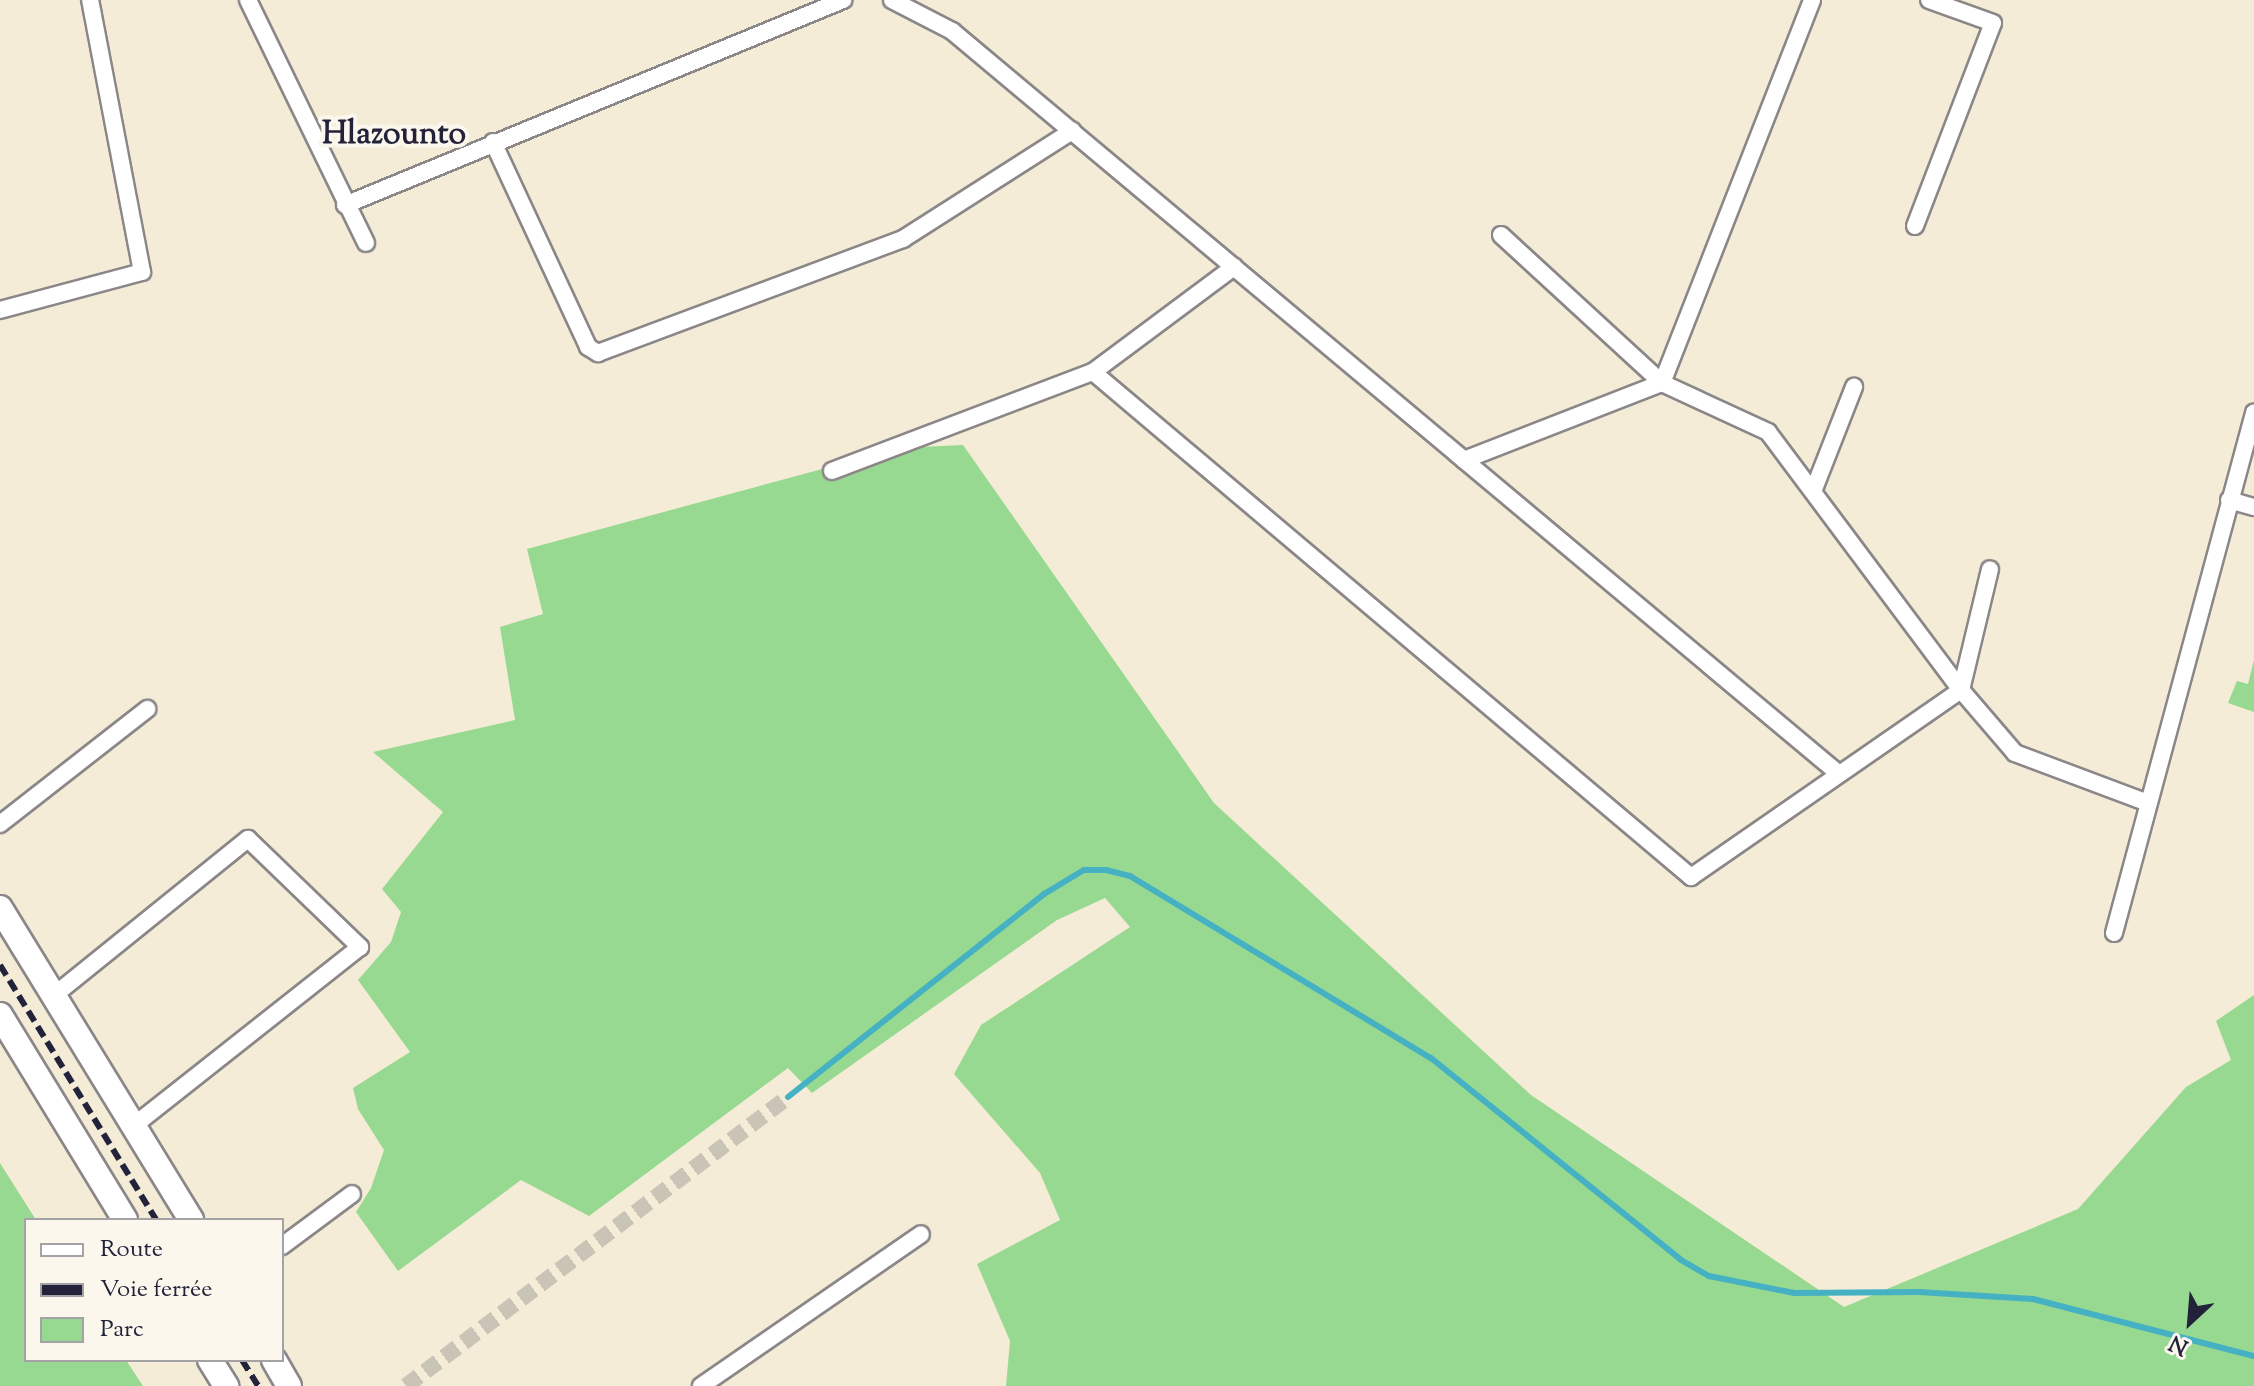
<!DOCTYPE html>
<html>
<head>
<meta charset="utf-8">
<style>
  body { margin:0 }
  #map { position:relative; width:2254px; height:1386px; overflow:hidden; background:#f4ecd6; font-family:"Sorts Mill Goudy",serif }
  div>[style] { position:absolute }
  .green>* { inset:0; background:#97d990 }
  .stream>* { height:6px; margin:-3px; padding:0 3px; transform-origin:3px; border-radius:3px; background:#45b1c3 }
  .street-tunnel>* { height:16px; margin-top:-8px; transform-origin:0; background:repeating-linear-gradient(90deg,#cac4b7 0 16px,transparent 0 24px) }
  .roads { filter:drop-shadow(2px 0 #8b8788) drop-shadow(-2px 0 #8b8788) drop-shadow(0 2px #8b8788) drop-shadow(0 -2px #8b8788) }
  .street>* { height:16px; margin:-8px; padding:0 8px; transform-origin:8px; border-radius:8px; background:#fff }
  .secondary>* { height:24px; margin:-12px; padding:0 12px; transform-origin:12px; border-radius:12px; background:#fff }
  .rail>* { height:6px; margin-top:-3px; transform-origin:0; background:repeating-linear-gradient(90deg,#22223b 0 12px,transparent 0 18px) }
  span { translate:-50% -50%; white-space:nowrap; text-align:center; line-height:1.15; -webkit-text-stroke:8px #fbf7ec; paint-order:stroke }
  .neighbourhood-label { font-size:32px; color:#22223b; font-weight:700 }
  .legend { position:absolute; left:24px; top:1218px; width:260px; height:144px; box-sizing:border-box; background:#fbf7ec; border:2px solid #a4a2a5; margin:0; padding:10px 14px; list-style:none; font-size:24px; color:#22223b }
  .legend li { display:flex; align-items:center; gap:16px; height:40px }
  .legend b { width:40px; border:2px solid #a4a2a5 }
  .north { position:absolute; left:2150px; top:1282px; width:80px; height:80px; -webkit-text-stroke:6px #fbf7ec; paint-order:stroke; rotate:206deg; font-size:22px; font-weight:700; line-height:32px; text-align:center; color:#22223b }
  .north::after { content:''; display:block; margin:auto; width:28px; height:36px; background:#22223b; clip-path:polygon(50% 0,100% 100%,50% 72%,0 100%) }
</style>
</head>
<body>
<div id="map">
  <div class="green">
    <i style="clip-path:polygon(963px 445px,1214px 803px,1531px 1095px,1844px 1307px,2078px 1209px,2186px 1087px,2231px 1060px,2216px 1021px,2254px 995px,2254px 1386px,1006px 1386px,1010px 1341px,977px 1264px,1060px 1220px,1040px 1173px,954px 1074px,981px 1025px,1130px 927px,1105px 898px,1057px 920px,812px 1093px,788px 1068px,589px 1216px,521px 1180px,398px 1271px,356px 1212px,371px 1188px,384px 1150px,358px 1109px,353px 1088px,410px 1052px,358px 980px,391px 942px,401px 912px,382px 889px,443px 812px,373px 752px,515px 720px,500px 627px,543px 614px,527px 549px,900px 448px)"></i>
    <i style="clip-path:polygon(2254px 660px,2254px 712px,2228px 703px,2237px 681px,2248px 684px)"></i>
    <i style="clip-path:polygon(0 1163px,36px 1220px,26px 1220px,26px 1360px,126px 1360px,143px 1386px,0 1386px)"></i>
  </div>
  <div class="stream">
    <i style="left:788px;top:1097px;width:327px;rotate:-38.4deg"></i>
    <i style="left:1044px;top:894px;width:47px;rotate:-31deg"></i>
    <i style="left:1084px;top:870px;width:22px"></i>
    <i style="left:1106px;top:870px;width:25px;rotate:14deg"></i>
    <i style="left:1130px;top:876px;width:352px;rotate:31.2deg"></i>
    <i style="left:1431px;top:1058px;width:321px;rotate:38.9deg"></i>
    <i style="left:1681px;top:1260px;width:32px;rotate:30deg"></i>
    <i style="left:1709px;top:1276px;width:87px;rotate:11.3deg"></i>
    <i style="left:1794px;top:1293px;width:125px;rotate:-0.5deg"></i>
    <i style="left:1919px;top:1292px;width:114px;rotate:3.5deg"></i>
    <i style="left:2033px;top:1299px;width:228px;rotate:14.5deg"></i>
  </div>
  <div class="street-tunnel">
    <i style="left:406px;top:1386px;width:479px;rotate:-37.1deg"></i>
  </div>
  <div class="roads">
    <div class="street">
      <i style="left:248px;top:0;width:270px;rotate:64.1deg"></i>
      <i style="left:892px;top:0;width:68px;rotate:27.3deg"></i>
      <i style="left:952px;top:31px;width:1157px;rotate:39.95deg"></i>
      <i style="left:493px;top:142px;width:226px;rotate:65.1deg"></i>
      <i style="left:588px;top:347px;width:12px;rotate:31deg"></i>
      <i style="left:598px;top:353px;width:326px;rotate:-20.5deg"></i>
      <i style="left:903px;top:239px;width:201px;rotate:-32.6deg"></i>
      <i style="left:345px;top:205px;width:539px;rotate:-22.37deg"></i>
      <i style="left:1915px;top:226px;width:217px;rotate:-69deg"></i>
      <i style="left:1993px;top:23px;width:68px;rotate:-160.2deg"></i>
      <i style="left:1501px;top:235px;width:219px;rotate:42.6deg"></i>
      <i style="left:1662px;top:383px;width:117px;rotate:24.8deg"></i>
      <i style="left:1768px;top:432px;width:322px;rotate:53.2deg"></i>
      <i style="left:1961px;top:690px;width:83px;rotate:49.4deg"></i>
      <i style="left:2015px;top:753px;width:142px;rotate:20.6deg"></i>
      <i style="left:0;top:310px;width:147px;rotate:-15deg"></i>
      <i style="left:142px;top:272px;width:277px;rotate:-100.8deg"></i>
      <i style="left:1093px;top:372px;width:783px;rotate:40.18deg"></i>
      <i style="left:1691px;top:877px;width:328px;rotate:-34.7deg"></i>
      <i style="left:1961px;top:690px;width:124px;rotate:-76.5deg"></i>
      <i style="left:1464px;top:460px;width:212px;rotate:-21.3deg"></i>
      <i style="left:1662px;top:383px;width:411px;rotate:-68.6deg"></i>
      <i style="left:832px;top:471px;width:279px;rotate:-20.8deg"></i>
      <i style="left:1093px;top:372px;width:176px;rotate:-36.7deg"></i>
      <i style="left:1814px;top:489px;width:110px;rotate:-68.6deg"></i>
      <i style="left:2229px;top:500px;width:26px;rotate:16deg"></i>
      <i style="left:0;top:824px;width:187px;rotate:-38deg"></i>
      <i style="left:2114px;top:933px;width:539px;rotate:-74.93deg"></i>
      <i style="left:52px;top:997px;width:252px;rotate:-38.9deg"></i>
      <i style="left:248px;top:839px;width:156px;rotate:44deg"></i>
      <i style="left:360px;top:947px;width:287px;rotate:141.7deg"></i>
      <i style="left:282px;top:1246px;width:87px;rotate:-36.6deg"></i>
      <i style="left:701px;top:1386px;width:267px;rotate:-34.6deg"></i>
    </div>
    <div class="secondary">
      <i style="left:0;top:908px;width:366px;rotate:58.5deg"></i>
      <i style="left:0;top:1015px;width:240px;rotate:58.6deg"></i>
      <i style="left:210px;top:1360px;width:31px;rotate:58deg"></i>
      <i style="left:274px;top:1360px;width:30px;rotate:60deg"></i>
    </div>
  </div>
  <div class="rail">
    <i style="left:0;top:965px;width:299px;rotate:58.5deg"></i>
    <i style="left:242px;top:1360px;width:31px;rotate:58deg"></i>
  </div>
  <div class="neighbourhood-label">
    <span style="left:394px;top:135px">Hlazounto</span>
  </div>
  <ul class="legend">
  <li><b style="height:10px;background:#fff"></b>Route</li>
  <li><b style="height:10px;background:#22223b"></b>Voie ferrée</li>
  <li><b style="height:22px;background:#97d990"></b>Parc</li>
  </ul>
  <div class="north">N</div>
</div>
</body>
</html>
